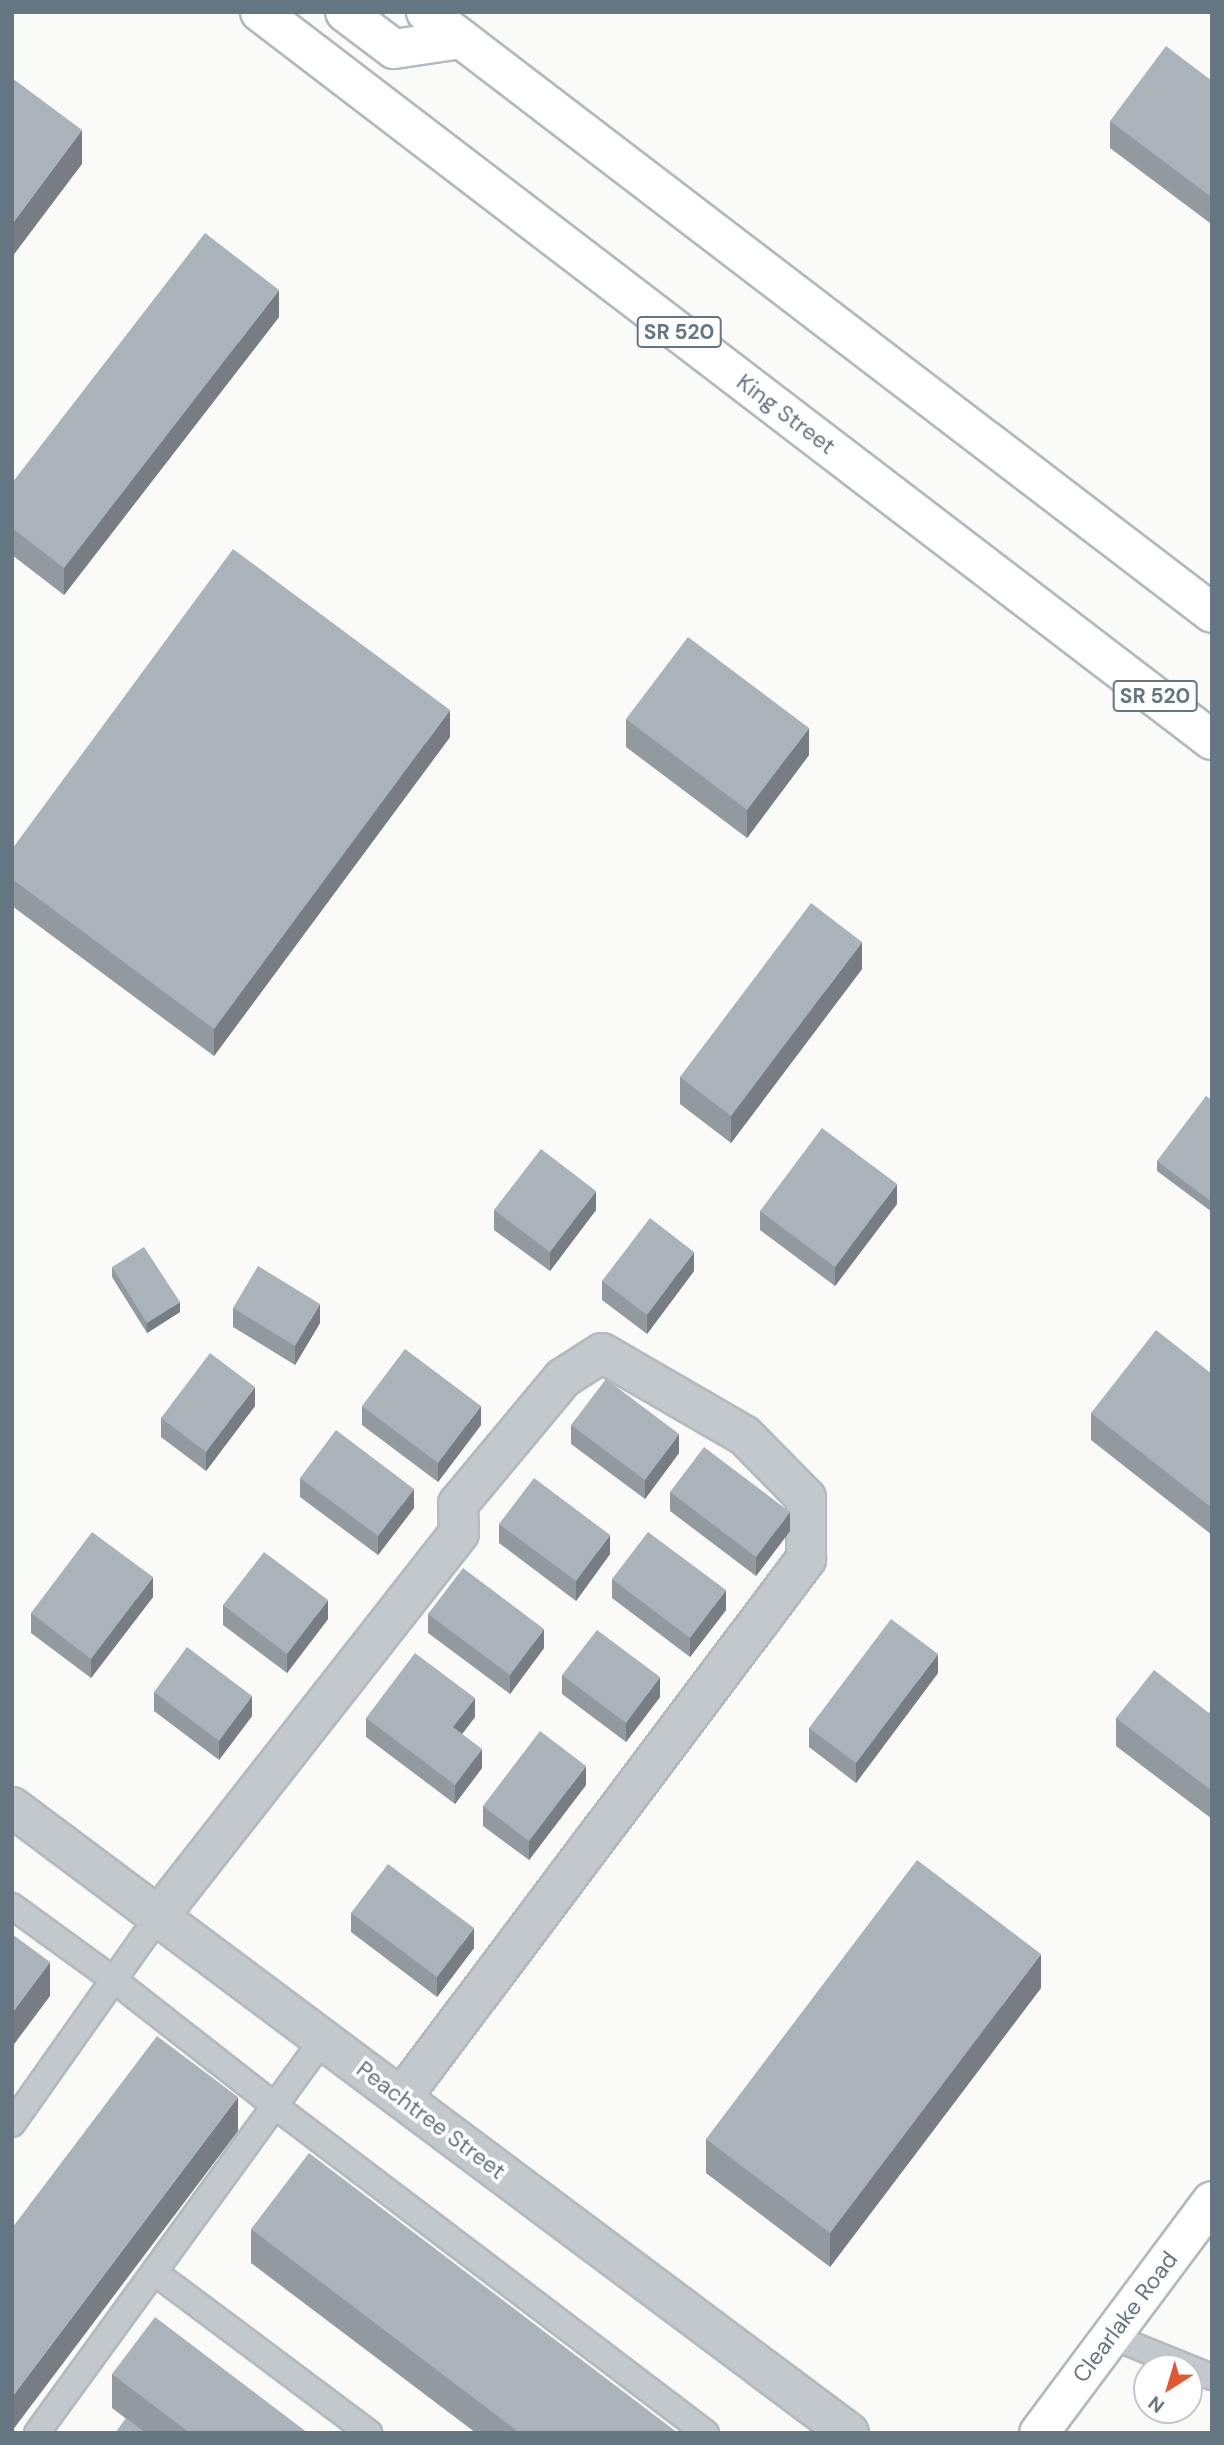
<!DOCTYPE html>
<html>
<head>
<meta charset="utf-8">
<style>
  body { margin:0 }
  #map { position:relative; width:1224px; height:2445px; overflow:hidden; background:#fafaf8; font-family:"DM Sans",sans-serif }
  div>[style] { position:absolute }
  .roads { filter:drop-shadow(2px 0 #b3babf) drop-shadow(-2px 0 #b3babf) drop-shadow(0 2px #b3babf) drop-shadow(0 -2px #b3babf) }
  .service>* { height:24px; margin:-12px; padding:0 12px; transform-origin:12px; border-radius:12px; background:#c3c8cc }
  .minor>* { height:38px; margin:-19px; padding:0 19px; transform-origin:19px; border-radius:19px; background:#c3c8cc }
  .secondary>* { height:38px; margin:-19px; padding:0 19px; transform-origin:19px; border-radius:19px; background:#fff }
  .primary>* { height:38px; margin:-19px; padding:0 19px; transform-origin:19px; border-radius:19px; background:#fff }
  .wall>* { inset:0; background:#929a9f }
  .shaded-wall>* { inset:0; background:#777d82 }
  .building>* { inset:0; background:#aab3b9 }
  span { translate:-50% -50%; white-space:nowrap; text-align:center; line-height:1.15; -webkit-text-stroke:7px #fff; paint-order:stroke }
  .shield-label span { padding:2px 5px; background:#fff; border:2px solid; border-radius:5px; -webkit-text-stroke-width:0 }
  .shield-label { font-size:21px; color:#657683; font-weight:700 }
  .street-label { font-size:23px; color:#657683 }
  .frame { position:absolute; inset:0; border:14px solid #657683; pointer-events:none }
  .north { position:absolute; left:1133px; top:2354px; width:70px; height:70px; box-sizing:border-box; background:#fff; border:2px solid #c1c8cd; border-radius:50%; rotate:217deg; font-size:19px; font-weight:700; line-height:28px; text-align:center; color:#657683 }
  .north::after { content:''; display:block; margin:auto; width:24px; height:32px; background:#e4572e; clip-path:polygon(50% 0,100% 100%,50% 72%,0 100%) }
</style>
</head>
<body>
<div id="map">
  <div class="roads">
    <div class="service">
      <i style="left:12px;top:1906px;width:126px;rotate:36deg"></i>
      <i style="left:114px;top:1980px;width:204px;rotate:38deg"></i>
      <i style="left:275px;top:2106px;width:541px;rotate:37.19deg"></i>
      <i style="left:12px;top:2124px;width:253px;rotate:-54.8deg"></i>
      <i style="left:154px;top:2272px;width:269px;rotate:36.8deg"></i>
      <i style="left:1111px;top:2336px;width:109px;rotate:22.1deg"></i>
      <i style="left:37px;top:2433px;width:486px;rotate:-54deg"></i>
    </div>
    <div class="minor">
      <i style="left:12px;top:1807px;width:1045px;rotate:36.79deg"></i>
      <i style="left:158px;top:1917px;width:488px;rotate:-51.9deg"></i>
      <i style="left:459px;top:1533px;width:29px;rotate:-92deg"></i>
      <i style="left:458px;top:1504px;width:164px;rotate:-50.2deg"></i>
      <i style="left:563px;top:1378px;width:46px;rotate:-32.7deg"></i>
      <i style="left:602px;top:1353px;width:165px;rotate:30.1deg"></i>
      <i style="left:745px;top:1436px;width:87px;rotate:45.5deg"></i>
      <i style="left:806px;top:1498px;width:61px;rotate:90deg"></i>
      <i style="left:806px;top:1559px;width:674px;rotate:126.92deg"></i>
    </div>
    <div class="secondary">
      <i style="left:1039px;top:2433px;width:289px;rotate:-53.3deg"></i>
    </div>
    <div class="primary">
      <i style="left:260px;top:12px;width:1198px;rotate:37.41deg"></i>
      <i style="left:345px;top:12px;width:61px;rotate:37.1deg"></i>
      <i style="left:394px;top:49px;width:68px;rotate:-8.5deg"></i>
      <i style="left:426px;top:12px;width:989px;rotate:37.4deg"></i>
    </div>
  </div>
  <div class="wall">
    <i style="clip-path:polygon(1212px 81px,1210px 223px,1110px 148px,1110px 121px)"></i>
    <i style="clip-path:polygon(279px 317px,64px 595px,12px 555px,12px 483px)"></i>
    <i style="clip-path:polygon(626px 719px,809px 755px,747px 838px,626px 747px)"></i>
    <i style="clip-path:polygon(450px 737px,214px 1056px,12px 906px,12px 849px)"></i>
    <i style="clip-path:polygon(862px 969px,731px 1143px,680px 1104px,680px 1077px)"></i>
    <i style="clip-path:polygon(1212px 1100px,1212px 1212px,1157px 1171px,1157px 1161px)"></i>
    <i style="clip-path:polygon(897px 1204px,835px 1286px,760px 1230px,760px 1211px)"></i>
    <i style="clip-path:polygon(494px 1210px,596px 1210px,550px 1271px,494px 1230px)"></i>
    <i style="clip-path:polygon(112px 1267px,180px 1312px,147px 1333px,112px 1277px)"></i>
    <i style="clip-path:polygon(694px 1271px,647px 1334px,602px 1300px,602px 1281px)"></i>
    <i style="clip-path:polygon(233px 1308px,320px 1323px,295px 1365px,233px 1327px)"></i>
    <i style="clip-path:polygon(1212px 1374px,1212px 1535px,1091px 1440px,1091px 1413px)"></i>
    <i style="clip-path:polygon(255px 1406px,206px 1471px,161px 1437px,161px 1418px)"></i>
    <i style="clip-path:polygon(362px 1406px,481px 1425px,438px 1482px,362px 1425px)"></i>
    <i style="clip-path:polygon(571px 1425px,679px 1453px,645px 1499px,571px 1444px)"></i>
    <i style="clip-path:polygon(300px 1478px,414px 1508px,378px 1555px,300px 1497px)"></i>
    <i style="clip-path:polygon(670px 1492px,790px 1531px,756px 1576px,670px 1511px)"></i>
    <i style="clip-path:polygon(499px 1524px,610px 1554px,576px 1601px,499px 1543px)"></i>
    <i style="clip-path:polygon(612px 1579px,726px 1610px,690px 1657px,612px 1598px)"></i>
    <i style="clip-path:polygon(153px 1597px,91px 1678px,31px 1633px,31px 1613px)"></i>
    <i style="clip-path:polygon(223px 1605px,328px 1619px,287px 1673px,223px 1625px)"></i>
    <i style="clip-path:polygon(428px 1614px,544px 1648px,510px 1694px,428px 1633px)"></i>
    <i style="clip-path:polygon(938px 1673px,856px 1783px,809px 1747px,809px 1728px)"></i>
    <i style="clip-path:polygon(562px 1675px,660px 1697px,626px 1742px,562px 1694px)"></i>
    <i style="clip-path:polygon(154px 1692px,252px 1716px,219px 1760px,154px 1711px)"></i>
    <i style="clip-path:polygon(1212px 1710px,1212px 1819px,1116px 1746px,1116px 1718px,1209px 1713px)"></i>
    <i style="clip-path:polygon(475px 1717px,462px 1734px,482px 1768px,455px 1804px,366px 1737px,366px 1718px)"></i>
    <i style="clip-path:polygon(586px 1785px,529px 1860px,483px 1826px,483px 1806px)"></i>
    <i style="clip-path:polygon(351px 1913px,474px 1948px,437px 1997px,351px 1932px)"></i>
    <i style="clip-path:polygon(1041px 1988px,830px 2267px,706px 2173px,706px 2139px)"></i>
    <i style="clip-path:polygon(251px 2229px,678px 2433px,476px 2433px,251px 2263px)"></i>
    <i style="clip-path:polygon(112px 2374px,308px 2433px,145px 2433px,112px 2408px)"></i>
  </div>
  <div class="shaded-wall">
    <i style="clip-path:polygon(82px 130px,82px 164px,12px 257px,12px 224px)"></i>
    <i style="clip-path:polygon(1212px 193px,1212px 221px,1210px 223px,1210px 196px)"></i>
    <i style="clip-path:polygon(279px 290px,279px 317px,64px 595px,64px 568px)"></i>
    <i style="clip-path:polygon(450px 710px,450px 737px,214px 1056px,214px 1029px)"></i>
    <i style="clip-path:polygon(809px 728px,809px 755px,747px 838px,747px 810px)"></i>
    <i style="clip-path:polygon(862px 942px,862px 969px,731px 1143px,731px 1116px)"></i>
    <i style="clip-path:polygon(897px 1184px,897px 1204px,835px 1286px,835px 1267px)"></i>
    <i style="clip-path:polygon(596px 1191px,596px 1210px,550px 1271px,550px 1252px)"></i>
    <i style="clip-path:polygon(694px 1252px,694px 1271px,647px 1334px,647px 1315px)"></i>
    <i style="clip-path:polygon(180px 1302px,180px 1312px,147px 1333px,147px 1323px)"></i>
    <i style="clip-path:polygon(320px 1304px,320px 1323px,295px 1365px,295px 1346px)"></i>
    <i style="clip-path:polygon(255px 1387px,255px 1406px,206px 1471px,206px 1452px)"></i>
    <i style="clip-path:polygon(481px 1406px,481px 1425px,438px 1482px,438px 1463px)"></i>
    <i style="clip-path:polygon(679px 1434px,679px 1453px,645px 1499px,645px 1480px)"></i>
    <i style="clip-path:polygon(414px 1489px,414px 1508px,378px 1555px,378px 1536px)"></i>
    <i style="clip-path:polygon(790px 1512px,790px 1531px,756px 1576px,756px 1557px)"></i>
    <i style="clip-path:polygon(610px 1535px,610px 1554px,576px 1601px,576px 1581px)"></i>
    <i style="clip-path:polygon(153px 1577px,153px 1597px,91px 1678px,91px 1659px)"></i>
    <i style="clip-path:polygon(726px 1590px,726px 1610px,690px 1657px,690px 1638px)"></i>
    <i style="clip-path:polygon(328px 1600px,328px 1619px,287px 1673px,287px 1654px)"></i>
    <i style="clip-path:polygon(544px 1629px,544px 1648px,510px 1694px,510px 1675px)"></i>
    <i style="clip-path:polygon(938px 1654px,938px 1673px,856px 1783px,856px 1763px)"></i>
    <i style="clip-path:polygon(660px 1677px,660px 1697px,626px 1742px,626px 1723px)"></i>
    <i style="clip-path:polygon(252px 1696px,252px 1716px,219px 1760px,219px 1741px)"></i>
    <i style="clip-path:polygon(475px 1698px,475px 1717px,453px 1746px,453px 1727px)"></i>
    <i style="clip-path:polygon(482px 1749px,482px 1768px,455px 1804px,455px 1785px)"></i>
    <i style="clip-path:polygon(586px 1766px,586px 1785px,529px 1860px,529px 1841px)"></i>
    <i style="clip-path:polygon(474px 1928px,474px 1948px,437px 1997px,437px 1977px)"></i>
    <i style="clip-path:polygon(1041px 1954px,1041px 1988px,830px 2267px,830px 2233px)"></i>
    <i style="clip-path:polygon(50px 1962px,50px 1996px,12px 2047px,12px 2013px)"></i>
    <i style="clip-path:polygon(238px 2097px,238px 2131px,12px 2431px,12px 2397px)"></i>
  </div>
  <div class="building">
    <i style="clip-path:polygon(1166px 46px,1212px 81px,1212px 193px,1210px 196px,1110px 121px)"></i>
    <i style="clip-path:polygon(12px 78px,82px 130px,12px 224px)"></i>
    <i style="clip-path:polygon(205px 233px,279px 290px,64px 568px,12px 528px,12px 483px)"></i>
    <i style="clip-path:polygon(233px 549px,450px 710px,214px 1029px,12px 879px,12px 849px)"></i>
    <i style="clip-path:polygon(688px 637px,809px 728px,747px 810px,626px 719px)"></i>
    <i style="clip-path:polygon(811px 903px,862px 942px,731px 1116px,680px 1077px)"></i>
    <i style="clip-path:polygon(1206px 1096px,1212px 1100px,1212px 1202px,1157px 1161px)"></i>
    <i style="clip-path:polygon(822px 1128px,897px 1184px,835px 1267px,760px 1211px)"></i>
    <i style="clip-path:polygon(541px 1149px,596px 1191px,550px 1252px,494px 1210px)"></i>
    <i style="clip-path:polygon(650px 1218px,694px 1252px,647px 1315px,602px 1281px)"></i>
    <i style="clip-path:polygon(144px 1247px,180px 1302px,147px 1323px,112px 1267px)"></i>
    <i style="clip-path:polygon(258px 1266px,320px 1304px,295px 1346px,233px 1308px)"></i>
    <i style="clip-path:polygon(1156px 1330px,1212px 1374px,1212px 1508px,1091px 1413px)"></i>
    <i style="clip-path:polygon(405px 1349px,481px 1406px,438px 1463px,362px 1406px)"></i>
    <i style="clip-path:polygon(210px 1353px,255px 1387px,206px 1452px,161px 1418px)"></i>
    <i style="clip-path:polygon(606px 1379px,679px 1434px,645px 1480px,571px 1425px)"></i>
    <i style="clip-path:polygon(336px 1430px,414px 1489px,378px 1536px,300px 1478px)"></i>
    <i style="clip-path:polygon(704px 1447px,790px 1512px,756px 1557px,670px 1492px)"></i>
    <i style="clip-path:polygon(534px 1478px,610px 1535px,576px 1581px,499px 1524px)"></i>
    <i style="clip-path:polygon(92px 1532px,153px 1577px,91px 1659px,31px 1613px)"></i>
    <i style="clip-path:polygon(648px 1532px,726px 1590px,690px 1638px,612px 1579px)"></i>
    <i style="clip-path:polygon(264px 1552px,328px 1600px,287px 1654px,223px 1605px)"></i>
    <i style="clip-path:polygon(463px 1568px,544px 1629px,510px 1675px,428px 1614px)"></i>
    <i style="clip-path:polygon(891px 1619px,938px 1654px,856px 1763px,809px 1728px)"></i>
    <i style="clip-path:polygon(597px 1630px,660px 1677px,626px 1723px,562px 1675px)"></i>
    <i style="clip-path:polygon(187px 1647px,252px 1696px,219px 1741px,154px 1692px)"></i>
    <i style="clip-path:polygon(415px 1653px,475px 1698px,453px 1727px,482px 1749px,455px 1785px,366px 1718px)"></i>
    <i style="clip-path:polygon(1154px 1670px,1209px 1713px,1212px 1710px,1212px 1791px,1116px 1718px)"></i>
    <i style="clip-path:polygon(540px 1731px,586px 1766px,529px 1841px,483px 1806px)"></i>
    <i style="clip-path:polygon(917px 1860px,1041px 1954px,830px 2233px,706px 2139px)"></i>
    <i style="clip-path:polygon(388px 1864px,474px 1928px,437px 1977px,351px 1913px)"></i>
    <i style="clip-path:polygon(12px 1934px,50px 1962px,12px 2013px)"></i>
    <i style="clip-path:polygon(157px 2036px,238px 2097px,12px 2397px,12px 2228px)"></i>
    <i style="clip-path:polygon(309px 2153px,678px 2433px,520px 2433px,251px 2229px)"></i>
    <i style="clip-path:polygon(155px 2317px,308px 2433px,190px 2433px,112px 2374px)"></i>
    <i style="clip-path:polygon(126px 2418px,145px 2433px,115px 2433px)"></i>
  </div>
  <div class="shield-label">
    <span style="left:679px;top:332px">SR 520</span>
    <span style="left:1155px;top:696px">SR 520</span>
  </div>
  <div class="street-label">
    <span style="left:786px;top:414px;rotate:37deg">King Street</span>
    <span style="left:431px;top:2120px;rotate:37deg">Peachtree Street</span>
    <span style="left:1125px;top:2317px;rotate:-53deg">Clearlake Road</span>
  </div>
  <div class="frame"></div>
  <div class="north">N</div>
</div>
</body>
</html>
